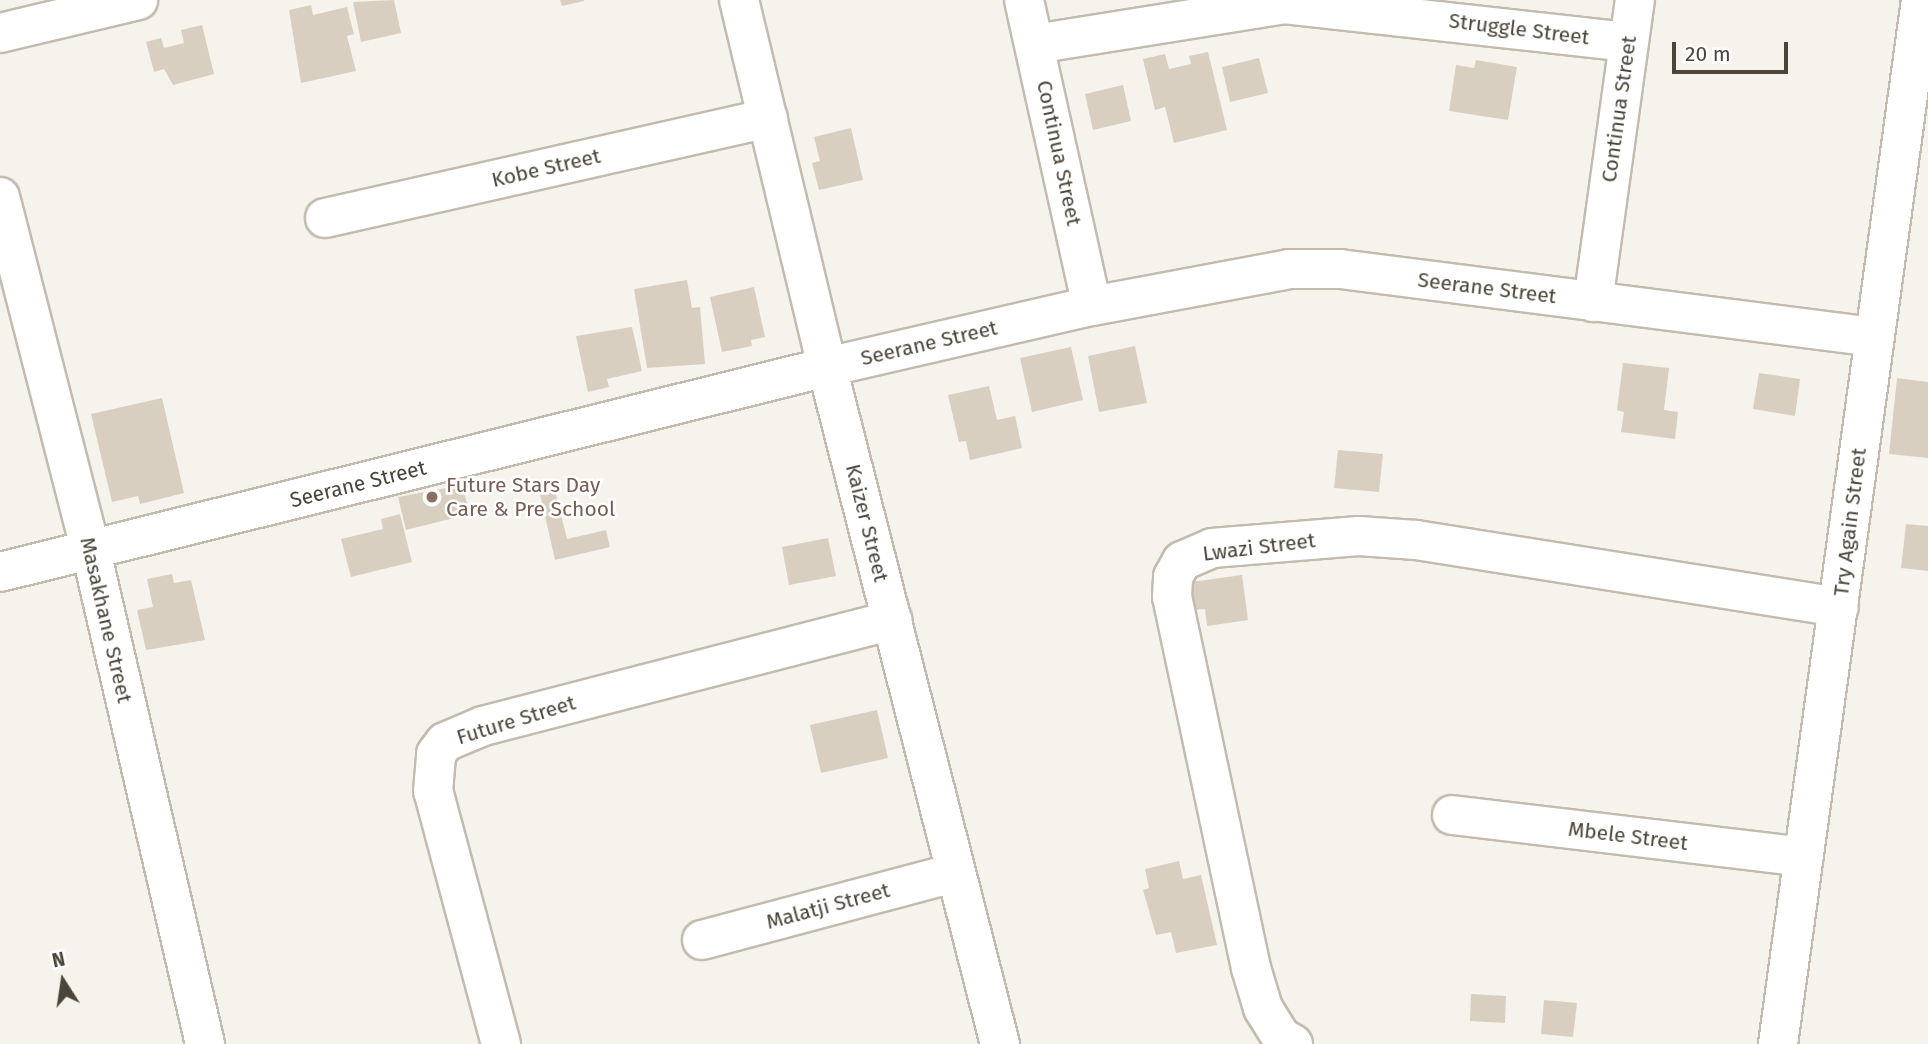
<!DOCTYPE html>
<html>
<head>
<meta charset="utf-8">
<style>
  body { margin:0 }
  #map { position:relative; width:1928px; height:1044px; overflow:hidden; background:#f6f3ec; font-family:"Fira Sans",sans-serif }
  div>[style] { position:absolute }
  .building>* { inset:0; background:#d8cfc1 }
  .roads { filter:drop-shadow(2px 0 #c2bbae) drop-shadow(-2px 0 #c2bbae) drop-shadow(0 2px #c2bbae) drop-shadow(0 -2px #c2bbae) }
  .minor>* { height:38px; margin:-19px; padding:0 19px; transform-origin:19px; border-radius:19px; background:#fff }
  .dots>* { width:19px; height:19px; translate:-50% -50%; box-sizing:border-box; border:4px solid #fff; border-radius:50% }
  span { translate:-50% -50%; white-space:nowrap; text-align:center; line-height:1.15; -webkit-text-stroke:5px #fff; paint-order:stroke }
  .street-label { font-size:21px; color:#4b4439 }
  .education-label { font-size:21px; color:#785e54 }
  .left { translate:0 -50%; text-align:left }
  .north { position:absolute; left:28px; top:946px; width:70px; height:70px; -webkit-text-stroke:5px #fff; paint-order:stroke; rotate:348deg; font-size:19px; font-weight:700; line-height:28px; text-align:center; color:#4b4439 }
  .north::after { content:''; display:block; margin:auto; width:24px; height:32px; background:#4b4439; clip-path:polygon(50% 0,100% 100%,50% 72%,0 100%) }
  .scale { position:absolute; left:1672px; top:42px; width:116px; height:32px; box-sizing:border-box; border:4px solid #4b4439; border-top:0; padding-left:9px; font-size:21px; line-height:24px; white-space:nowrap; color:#4b4439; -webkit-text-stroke:5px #fff; paint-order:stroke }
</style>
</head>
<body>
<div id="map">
  <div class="building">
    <i style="clip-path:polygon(394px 0,401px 33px,361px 42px,353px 2px)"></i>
    <i style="clip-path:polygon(560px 0,584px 0,584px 1px,562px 6px)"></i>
    <i style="clip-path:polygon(311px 5px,313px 15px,347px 7px,354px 34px,347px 36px,356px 71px,301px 83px,289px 10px)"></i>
    <i style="clip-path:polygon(202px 25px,214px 74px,173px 85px,164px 69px,154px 72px,146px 42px,161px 38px,164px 48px,184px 43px,181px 30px)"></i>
    <i style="clip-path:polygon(1208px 52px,1227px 130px,1174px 143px,1165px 107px,1155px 110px,1143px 59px,1165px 54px,1169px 69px,1191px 64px,1189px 56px)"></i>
    <i style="clip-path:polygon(1259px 58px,1268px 93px,1230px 102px,1222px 67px)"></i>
    <i style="clip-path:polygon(1476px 60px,1517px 67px,1508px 120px,1449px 111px,1456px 65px,1474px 68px)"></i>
    <i style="clip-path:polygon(1123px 85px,1131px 121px,1093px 130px,1085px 94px)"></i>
    <i style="clip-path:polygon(851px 128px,863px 180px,819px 190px,812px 163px,820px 161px,814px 137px)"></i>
    <i style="clip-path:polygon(687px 280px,692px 308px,700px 307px,705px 364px,647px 368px,634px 289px)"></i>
    <i style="clip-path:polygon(754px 287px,765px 337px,751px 340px,752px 346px,722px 352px,710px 297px)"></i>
    <i style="clip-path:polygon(632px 327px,642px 371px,607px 379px,609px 387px,588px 392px,576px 336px)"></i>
    <i style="clip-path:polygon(1135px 346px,1147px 403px,1099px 412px,1088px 356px)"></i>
    <i style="clip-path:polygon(1071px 347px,1083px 400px,1032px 412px,1020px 358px)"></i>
    <i style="clip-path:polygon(1623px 363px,1669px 368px,1664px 410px,1678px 412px,1675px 439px,1621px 432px,1624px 412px,1617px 410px)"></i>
    <i style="clip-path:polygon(1759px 373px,1800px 379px,1795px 416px,1753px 409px)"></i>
    <i style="clip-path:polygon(1897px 378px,1928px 382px,1928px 458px,1889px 454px)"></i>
    <i style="clip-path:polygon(989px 386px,997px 420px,1015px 416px,1022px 448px,970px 460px,966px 441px,959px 442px,948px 395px)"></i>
    <i style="clip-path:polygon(162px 398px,184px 493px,140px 504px,138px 496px,112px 502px,91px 414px)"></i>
    <i style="clip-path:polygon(1338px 450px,1383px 454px,1379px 492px,1334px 488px)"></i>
    <i style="clip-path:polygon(462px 485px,470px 514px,406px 530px,398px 497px)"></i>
    <i style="clip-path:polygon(555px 490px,567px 539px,606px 530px,610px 547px,555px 560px,540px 494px)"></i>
    <i style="clip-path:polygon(400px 514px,412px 562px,351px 577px,341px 539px,383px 529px,381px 519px)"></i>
    <i style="clip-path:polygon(1906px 524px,1928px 526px,1928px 571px,1901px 568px)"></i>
    <i style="clip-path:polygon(828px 538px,836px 576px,789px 585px,782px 547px)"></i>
    <i style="clip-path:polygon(172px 574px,174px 583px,191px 580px,205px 640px,146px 650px,137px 610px,153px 607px,147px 579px)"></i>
    <i style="clip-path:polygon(1242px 575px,1248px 620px,1207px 626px,1205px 609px,1194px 610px,1191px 582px)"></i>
    <i style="clip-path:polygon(877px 710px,888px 758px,821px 773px,810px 725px)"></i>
    <i style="clip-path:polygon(1179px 861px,1183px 879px,1201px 875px,1217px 945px,1176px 953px,1171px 932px,1156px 935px,1143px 890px,1149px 888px,1145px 869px)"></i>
    <i style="clip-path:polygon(1471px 994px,1506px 996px,1505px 1023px,1470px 1021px)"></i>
    <i style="clip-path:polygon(1544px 1000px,1577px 1003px,1573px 1037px,1541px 1034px)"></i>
  </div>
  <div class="roads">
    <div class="minor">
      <i style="left:739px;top:0;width:377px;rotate:76.5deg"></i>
      <i style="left:827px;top:367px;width:699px;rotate:75.67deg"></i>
      <i style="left:1024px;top:0;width:313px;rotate:77.5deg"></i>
      <i style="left:0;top:33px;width:142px;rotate:-13.4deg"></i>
      <i style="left:1035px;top:44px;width:252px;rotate:-9.1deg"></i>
      <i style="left:1284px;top:4px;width:347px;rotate:6.3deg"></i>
      <i style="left:0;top:197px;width:366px;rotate:75.6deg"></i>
      <i style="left:91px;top:551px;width:506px;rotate:76.98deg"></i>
      <i style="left:325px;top:218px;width:454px;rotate:-12.7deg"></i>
      <i style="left:1593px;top:302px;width:305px;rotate:-82.1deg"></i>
      <i style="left:0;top:572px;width:852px;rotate:-13.92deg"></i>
      <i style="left:827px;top:367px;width:272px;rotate:-13deg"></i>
      <i style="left:1092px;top:306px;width:200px;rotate:-10.6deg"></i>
      <i style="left:1289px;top:269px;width:51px"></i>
      <i style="left:1340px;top:269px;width:538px;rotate:7.26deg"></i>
      <i style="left:1452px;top:815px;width:354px;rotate:6.8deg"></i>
      <i style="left:702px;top:940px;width:261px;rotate:-14.9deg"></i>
      <i style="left:501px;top:1044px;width:262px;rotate:-105deg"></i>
      <i style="left:433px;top:791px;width:37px;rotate:-85deg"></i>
      <i style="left:436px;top:754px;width:15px;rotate:-53deg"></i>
      <i style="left:445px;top:742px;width:41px;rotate:-22.8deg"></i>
      <i style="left:483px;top:726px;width:423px;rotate:-14.5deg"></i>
      <i style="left:1293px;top:1044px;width:14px;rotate:-150deg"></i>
      <i style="left:1281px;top:1037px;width:34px;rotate:-122deg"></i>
      <i style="left:1263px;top:1008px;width:42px;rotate:-106.7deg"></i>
      <i style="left:1251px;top:968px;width:379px;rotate:-102deg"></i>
      <i style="left:1172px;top:597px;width:20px;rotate:-87deg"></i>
      <i style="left:1173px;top:577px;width:18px;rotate:-61deg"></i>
      <i style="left:1182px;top:561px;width:33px;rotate:-23deg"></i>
      <i style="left:1212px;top:548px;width:147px;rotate:-4.7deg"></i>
      <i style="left:1359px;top:536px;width:57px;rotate:4deg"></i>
      <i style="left:1416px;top:540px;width:428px;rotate:9deg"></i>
      <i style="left:1778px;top:1044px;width:1054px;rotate:-82.2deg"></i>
    </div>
  </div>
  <div class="dots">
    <i style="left:432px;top:497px;background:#8d6e63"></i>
  </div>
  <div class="street-label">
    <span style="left:1519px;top:29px;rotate:7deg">Struggle Street</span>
    <span style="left:1619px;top:109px;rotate:-82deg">Continua Street</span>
    <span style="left:1059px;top:153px;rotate:78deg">Continua Street</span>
    <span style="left:546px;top:168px;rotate:-13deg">Kobe Street</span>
    <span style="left:1487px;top:288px;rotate:7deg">Seerane Street</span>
    <span style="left:929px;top:343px;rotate:-13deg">Seerane Street</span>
    <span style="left:358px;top:484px;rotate:-14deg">Seerane Street</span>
    <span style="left:1850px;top:522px;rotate:-83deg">Try Again Street</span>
    <span style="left:867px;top:523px;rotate:76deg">Kaizer Street</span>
    <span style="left:1259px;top:547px;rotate:-7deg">Lwazi Street</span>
    <span style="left:106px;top:620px;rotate:77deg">Masakhane Street</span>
    <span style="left:516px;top:720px;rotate:-17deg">Future Street</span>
    <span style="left:1628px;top:836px;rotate:7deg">Mbele Street</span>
    <span style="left:828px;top:906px;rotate:-15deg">Malatji Street</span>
  </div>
  <div class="education-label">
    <span class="left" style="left:446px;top:497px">Future Stars Day<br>Care &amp; Pre School</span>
  </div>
  <div class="north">N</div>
  <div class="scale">20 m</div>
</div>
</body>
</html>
